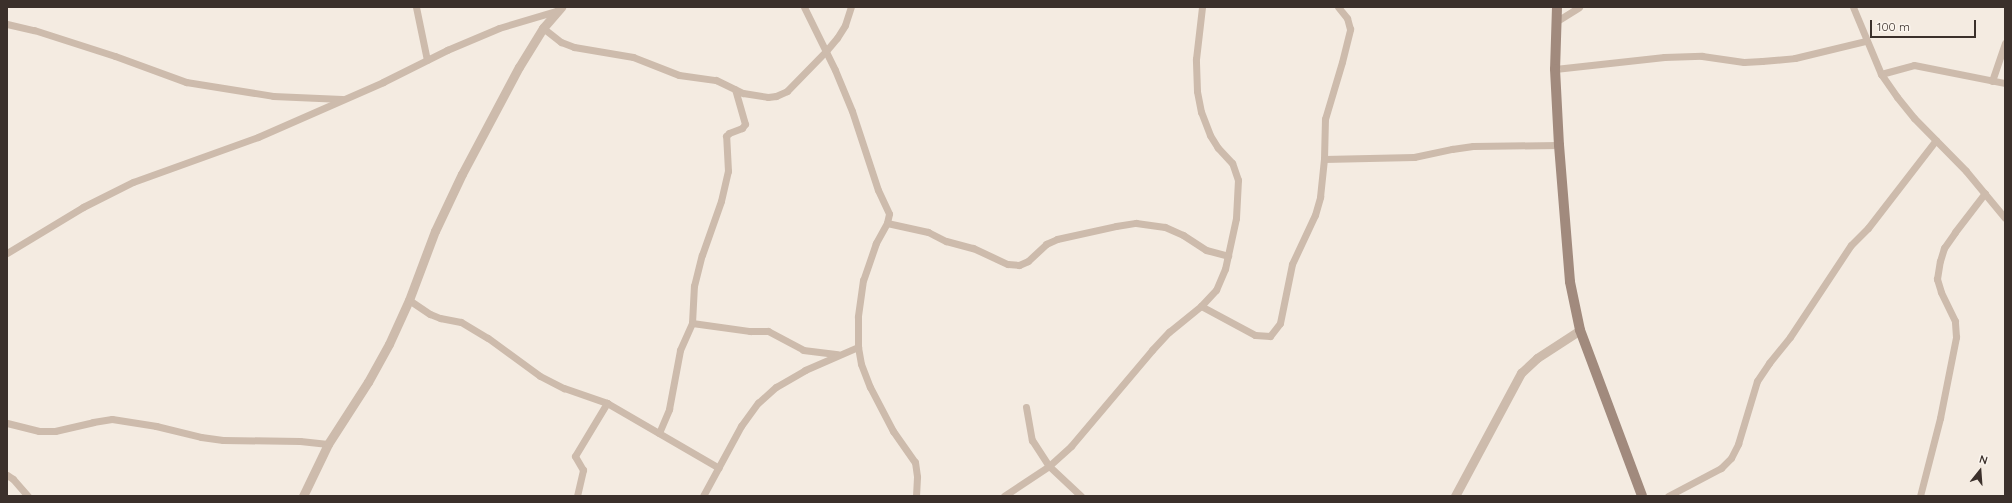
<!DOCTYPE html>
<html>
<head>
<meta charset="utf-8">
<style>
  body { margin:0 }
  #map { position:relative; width:2012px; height:503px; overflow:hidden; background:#f4ebe1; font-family:Quicksand,sans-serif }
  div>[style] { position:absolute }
  .minor>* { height:7px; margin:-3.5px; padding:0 3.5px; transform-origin:3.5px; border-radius:3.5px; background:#cdbbac }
  .tertiary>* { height:9px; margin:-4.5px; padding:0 4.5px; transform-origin:4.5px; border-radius:4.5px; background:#cdbbac }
  .secondary>* { height:10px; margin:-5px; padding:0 5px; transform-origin:5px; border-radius:5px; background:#a18a7d }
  span { translate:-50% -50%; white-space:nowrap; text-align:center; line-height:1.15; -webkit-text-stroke:3.5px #fbf5ee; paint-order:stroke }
  .frame { position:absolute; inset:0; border:8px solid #3b302b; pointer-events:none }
  .north { position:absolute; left:1960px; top:451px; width:40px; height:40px; -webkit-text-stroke:3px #fbf5ee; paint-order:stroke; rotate:17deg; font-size:11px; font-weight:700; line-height:16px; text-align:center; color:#3b302b }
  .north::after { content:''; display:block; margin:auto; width:14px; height:18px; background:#3b302b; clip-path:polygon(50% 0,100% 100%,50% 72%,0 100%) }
  .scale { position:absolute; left:1870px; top:20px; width:106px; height:18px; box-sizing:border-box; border:2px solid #3b302b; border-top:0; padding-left:5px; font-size:12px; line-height:14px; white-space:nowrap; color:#3b302b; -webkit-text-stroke:3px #fbf5ee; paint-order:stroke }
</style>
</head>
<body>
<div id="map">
  <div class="minor">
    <i style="left:416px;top:7px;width:54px;rotate:78.3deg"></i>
    <i style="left:804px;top:7px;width:70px;rotate:63.8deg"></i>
    <i style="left:835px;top:70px;width:44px;rotate:67.5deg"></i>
    <i style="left:852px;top:111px;width:83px;rotate:71.8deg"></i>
    <i style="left:878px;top:190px;width:26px;rotate:65deg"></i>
    <i style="left:889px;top:214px;width:9px;rotate:103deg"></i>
    <i style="left:887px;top:223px;width:23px;rotate:119deg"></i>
    <i style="left:876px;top:243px;width:39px;rotate:109deg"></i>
    <i style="left:863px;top:280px;width:37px;rotate:98deg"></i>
    <i style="left:858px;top:317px;width:30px;rotate:90deg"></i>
    <i style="left:858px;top:347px;width:17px;rotate:80deg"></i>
    <i style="left:861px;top:364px;width:25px;rotate:69deg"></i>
    <i style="left:870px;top:387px;width:50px;rotate:62.4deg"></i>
    <i style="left:893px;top:431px;width:38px;rotate:55deg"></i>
    <i style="left:915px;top:462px;width:15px;rotate:82deg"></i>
    <i style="left:917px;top:477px;width:19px;rotate:93deg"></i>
    <i style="left:1853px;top:7px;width:73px;rotate:67.3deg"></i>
    <i style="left:1881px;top:74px;width:28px;rotate:55deg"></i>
    <i style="left:1897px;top:97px;width:27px;rotate:51deg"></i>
    <i style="left:1914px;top:118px;width:74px;rotate:45.5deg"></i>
    <i style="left:1966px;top:171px;width:61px;rotate:50.3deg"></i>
    <i style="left:1557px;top:21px;width:26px;rotate:-32deg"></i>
    <i style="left:7px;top:24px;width:28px;rotate:13deg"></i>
    <i style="left:34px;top:30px;width:85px;rotate:17.8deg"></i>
    <i style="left:115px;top:56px;width:76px;rotate:20.1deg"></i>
    <i style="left:186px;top:82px;width:88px;rotate:9.1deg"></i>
    <i style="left:273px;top:96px;width:69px;rotate:2.5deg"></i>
    <i style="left:543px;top:28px;width:23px;rotate:38deg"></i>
    <i style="left:561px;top:42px;width:14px;rotate:21deg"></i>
    <i style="left:574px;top:47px;width:60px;rotate:9.6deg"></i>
    <i style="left:633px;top:57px;width:49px;rotate:21.4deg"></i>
    <i style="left:679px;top:75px;width:37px;rotate:8deg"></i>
    <i style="left:716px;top:80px;width:30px;rotate:26deg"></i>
    <i style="left:743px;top:93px;width:25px;rotate:9deg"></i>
    <i style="left:768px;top:97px;width:8px;rotate:-7deg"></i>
    <i style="left:776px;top:96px;width:12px;rotate:-24deg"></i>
    <i style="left:787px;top:91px;width:56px;rotate:-45.7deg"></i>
    <i style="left:826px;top:51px;width:17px;rotate:-50deg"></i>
    <i style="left:837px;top:38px;width:15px;rotate:-58deg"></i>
    <i style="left:845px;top:25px;width:19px;rotate:-72deg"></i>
    <i style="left:1555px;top:69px;width:110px;rotate:-6.3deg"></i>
    <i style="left:1664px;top:57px;width:38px;rotate:-2deg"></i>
    <i style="left:1702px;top:56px;width:42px;rotate:8.1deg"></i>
    <i style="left:1744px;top:62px;width:18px;rotate:-3deg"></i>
    <i style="left:1762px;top:61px;width:33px;rotate:-5deg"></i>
    <i style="left:1795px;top:58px;width:73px;rotate:-13.5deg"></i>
    <i style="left:1881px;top:74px;width:34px;rotate:-15deg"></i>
    <i style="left:1914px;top:65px;width:93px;rotate:11.2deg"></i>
    <i style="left:1992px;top:81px;width:40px;rotate:-71.1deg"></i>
    <i style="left:1324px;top:159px;width:90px;rotate:-1.3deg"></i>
    <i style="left:1414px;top:157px;width:39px;rotate:-12deg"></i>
    <i style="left:1452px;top:149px;width:21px;rotate:-8deg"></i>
    <i style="left:1473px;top:146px;width:86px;rotate:-0.7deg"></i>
    <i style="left:887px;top:223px;width:42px;rotate:12.4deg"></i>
    <i style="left:928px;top:232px;width:20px;rotate:27deg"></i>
    <i style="left:946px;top:241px;width:28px;rotate:15deg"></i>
    <i style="left:973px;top:248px;width:38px;rotate:25deg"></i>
    <i style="left:1008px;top:264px;width:11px;rotate:5deg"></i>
    <i style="left:1019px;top:265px;width:10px;rotate:-24deg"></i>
    <i style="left:1028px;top:261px;width:25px;rotate:-43deg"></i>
    <i style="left:1046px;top:244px;width:12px;rotate:-24deg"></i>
    <i style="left:1057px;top:239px;width:60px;rotate:-12.4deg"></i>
    <i style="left:1116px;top:226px;width:20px;rotate:-9deg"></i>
    <i style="left:1136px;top:223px;width:29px;rotate:8deg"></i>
    <i style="left:1165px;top:227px;width:20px;rotate:24deg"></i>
    <i style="left:1183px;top:235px;width:27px;rotate:33deg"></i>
    <i style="left:1206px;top:250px;width:23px;rotate:15deg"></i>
    <i style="left:7px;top:253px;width:89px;rotate:-31.2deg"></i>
    <i style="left:83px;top:207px;width:56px;rotate:-26.6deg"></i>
    <i style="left:133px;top:182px;width:133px;rotate:-19.8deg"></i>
    <i style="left:258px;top:137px;width:137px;rotate:-23.7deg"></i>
    <i style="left:383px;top:82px;width:72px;rotate:-26.6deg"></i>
    <i style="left:447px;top:50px;width:56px;rotate:-22.9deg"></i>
    <i style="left:499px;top:28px;width:59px;rotate:-16.6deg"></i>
    <i style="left:409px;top:300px;width:25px;rotate:34deg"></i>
    <i style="left:430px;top:314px;width:11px;rotate:22deg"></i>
    <i style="left:440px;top:318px;width:21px;rotate:11deg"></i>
    <i style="left:461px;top:322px;width:31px;rotate:31deg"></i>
    <i style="left:488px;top:338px;width:64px;rotate:36.2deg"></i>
    <i style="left:540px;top:376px;width:27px;rotate:27deg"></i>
    <i style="left:564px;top:388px;width:46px;rotate:19.2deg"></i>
    <i style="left:607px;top:403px;width:129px;rotate:30.1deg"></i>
    <i style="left:1201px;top:306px;width:61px;rotate:28.2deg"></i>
    <i style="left:1255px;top:335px;width:15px;rotate:4deg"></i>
    <i style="left:1270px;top:336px;width:16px;rotate:-52deg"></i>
    <i style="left:1280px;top:323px;width:60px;rotate:-78.5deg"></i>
    <i style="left:1292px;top:264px;width:54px;rotate:-64.9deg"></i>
    <i style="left:1315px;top:215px;width:19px;rotate:-74deg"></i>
    <i style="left:1320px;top:197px;width:38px;rotate:-84deg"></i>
    <i style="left:1324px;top:159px;width:40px;rotate:-88.6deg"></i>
    <i style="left:1325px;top:119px;width:59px;rotate:-73.4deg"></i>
    <i style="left:1342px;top:62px;width:34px;rotate:-76deg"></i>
    <i style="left:1350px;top:29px;width:11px;rotate:-105deg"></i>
    <i style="left:1347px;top:18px;width:14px;rotate:-129deg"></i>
    <i style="left:692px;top:323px;width:59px;rotate:7.9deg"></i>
    <i style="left:750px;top:331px;width:18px"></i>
    <i style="left:768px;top:331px;width:40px;rotate:28deg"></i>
    <i style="left:803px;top:350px;width:35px;rotate:7deg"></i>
    <i style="left:1026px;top:407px;width:34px;rotate:80deg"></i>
    <i style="left:1032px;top:440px;width:31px;rotate:57deg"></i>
    <i style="left:1049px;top:466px;width:44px;rotate:43.2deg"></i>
    <i style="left:7px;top:423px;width:33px;rotate:14deg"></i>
    <i style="left:39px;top:431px;width:16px"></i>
    <i style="left:55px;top:431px;width:39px;rotate:-13deg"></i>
    <i style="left:93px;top:422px;width:19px;rotate:-9deg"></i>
    <i style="left:112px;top:419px;width:45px;rotate:9deg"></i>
    <i style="left:156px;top:426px;width:46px;rotate:13.7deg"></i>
    <i style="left:201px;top:437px;width:22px;rotate:8deg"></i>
    <i style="left:223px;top:440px;width:77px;rotate:0.7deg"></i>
    <i style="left:300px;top:441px;width:28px;rotate:6deg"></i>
    <i style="left:659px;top:433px;width:26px;rotate:-67deg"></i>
    <i style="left:669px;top:409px;width:60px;rotate:-79.4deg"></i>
    <i style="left:680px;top:350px;width:30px;rotate:-66deg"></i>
    <i style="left:692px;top:323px;width:37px;rotate:-87deg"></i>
    <i style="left:694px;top:286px;width:32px;rotate:-76deg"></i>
    <i style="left:702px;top:255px;width:57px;rotate:-70.6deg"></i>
    <i style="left:721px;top:201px;width:31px;rotate:-77deg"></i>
    <i style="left:728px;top:171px;width:35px;rotate:-93deg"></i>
    <i style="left:726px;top:136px;width:4px;rotate:-45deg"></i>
    <i style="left:729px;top:133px;width:14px;rotate:-21deg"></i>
    <i style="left:742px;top:128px;width:5px;rotate:-53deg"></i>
    <i style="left:745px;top:124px;width:36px;rotate:-106deg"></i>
    <i style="left:7px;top:475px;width:7px;rotate:34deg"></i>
    <i style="left:13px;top:479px;width:23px;rotate:49deg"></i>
    <i style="left:577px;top:496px;width:27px;rotate:-77deg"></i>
    <i style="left:583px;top:470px;width:16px;rotate:-120deg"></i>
    <i style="left:575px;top:456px;width:62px;rotate:-58.9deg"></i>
    <i style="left:703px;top:496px;width:80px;rotate:-61.5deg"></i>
    <i style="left:741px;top:426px;width:29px;rotate:-54deg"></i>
    <i style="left:758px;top:403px;width:24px;rotate:-42deg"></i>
    <i style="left:776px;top:387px;width:34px;rotate:-30deg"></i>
    <i style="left:805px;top:370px;width:58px;rotate:-23.5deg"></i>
    <i style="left:1004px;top:496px;width:54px;rotate:-33.7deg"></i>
    <i style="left:1049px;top:466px;width:30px;rotate:-42deg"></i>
    <i style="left:1071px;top:446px;width:126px;rotate:-49.8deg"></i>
    <i style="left:1152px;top:350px;width:25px;rotate:-47deg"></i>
    <i style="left:1169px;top:332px;width:41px;rotate:-39.1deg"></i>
    <i style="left:1201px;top:306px;width:22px;rotate:-47deg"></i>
    <i style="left:1216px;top:290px;width:23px;rotate:-67deg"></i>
    <i style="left:1225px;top:269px;width:52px;rotate:-77.8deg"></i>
    <i style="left:1236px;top:218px;width:38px;rotate:-87deg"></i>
    <i style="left:1238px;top:180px;width:18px;rotate:-109deg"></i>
    <i style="left:1232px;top:163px;width:21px;rotate:-133deg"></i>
    <i style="left:1218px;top:148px;width:15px;rotate:-122deg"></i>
    <i style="left:1210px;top:135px;width:25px;rotate:-111deg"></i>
    <i style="left:1201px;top:112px;width:21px;rotate:-101deg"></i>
    <i style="left:1197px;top:91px;width:32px;rotate:-92deg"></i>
    <i style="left:1196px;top:59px;width:52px;rotate:-83.4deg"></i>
    <i style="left:1668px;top:496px;width:60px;rotate:-27.8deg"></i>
    <i style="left:1721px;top:468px;width:14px;rotate:-45deg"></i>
    <i style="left:1731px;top:458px;width:16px;rotate:-63deg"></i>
    <i style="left:1738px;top:444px;width:66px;rotate:-73.2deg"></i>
    <i style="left:1757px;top:381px;width:22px;rotate:-56deg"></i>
    <i style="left:1769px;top:363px;width:33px;rotate:-51deg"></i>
    <i style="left:1790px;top:337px;width:110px;rotate:-56.5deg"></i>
    <i style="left:1851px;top:245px;width:24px;rotate:-45deg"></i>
    <i style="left:1868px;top:228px;width:111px;rotate:-52.3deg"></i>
    <i style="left:1920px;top:496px;width:81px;rotate:-75.6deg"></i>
    <i style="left:1940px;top:418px;width:83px;rotate:-78.8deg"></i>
    <i style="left:1956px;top:337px;width:16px;rotate:-94deg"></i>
    <i style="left:1955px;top:321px;width:32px;rotate:-116deg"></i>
    <i style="left:1941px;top:292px;width:14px;rotate:-107deg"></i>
    <i style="left:1937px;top:279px;width:18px;rotate:-81deg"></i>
    <i style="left:1940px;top:261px;width:14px;rotate:-73deg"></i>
    <i style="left:1944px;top:248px;width:19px;rotate:-55deg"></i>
    <i style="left:1955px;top:232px;width:49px;rotate:-52.4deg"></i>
  </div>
  <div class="tertiary">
    <i style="left:303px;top:496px;width:58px;rotate:-64.3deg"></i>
    <i style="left:328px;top:444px;width:74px;rotate:-57.2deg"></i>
    <i style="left:368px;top:382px;width:43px;rotate:-61.1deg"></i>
    <i style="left:389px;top:344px;width:48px;rotate:-65.6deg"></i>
    <i style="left:409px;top:300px;width:74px;rotate:-69.4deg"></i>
    <i style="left:435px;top:231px;width:63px;rotate:-64.7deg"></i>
    <i style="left:462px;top:174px;width:121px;rotate:-62deg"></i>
    <i style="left:519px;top:67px;width:46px;rotate:-58.4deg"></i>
    <i style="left:543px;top:28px;width:28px;rotate:-49deg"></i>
    <i style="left:1455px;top:496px;width:140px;rotate:-61.8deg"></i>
    <i style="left:1521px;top:373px;width:22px;rotate:-43deg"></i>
    <i style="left:1537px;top:358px;width:51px;rotate:-33.1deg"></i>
  </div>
  <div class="secondary">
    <i style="left:1557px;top:7px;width:62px;rotate:91.8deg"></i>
    <i style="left:1555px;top:69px;width:76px;rotate:87deg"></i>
    <i style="left:1559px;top:145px;width:137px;rotate:85.4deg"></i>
    <i style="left:1570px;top:282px;width:49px;rotate:78.2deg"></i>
    <i style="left:1580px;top:330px;width:177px;rotate:69.5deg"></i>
  </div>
  <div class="frame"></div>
  <div class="north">N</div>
  <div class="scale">100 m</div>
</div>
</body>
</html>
